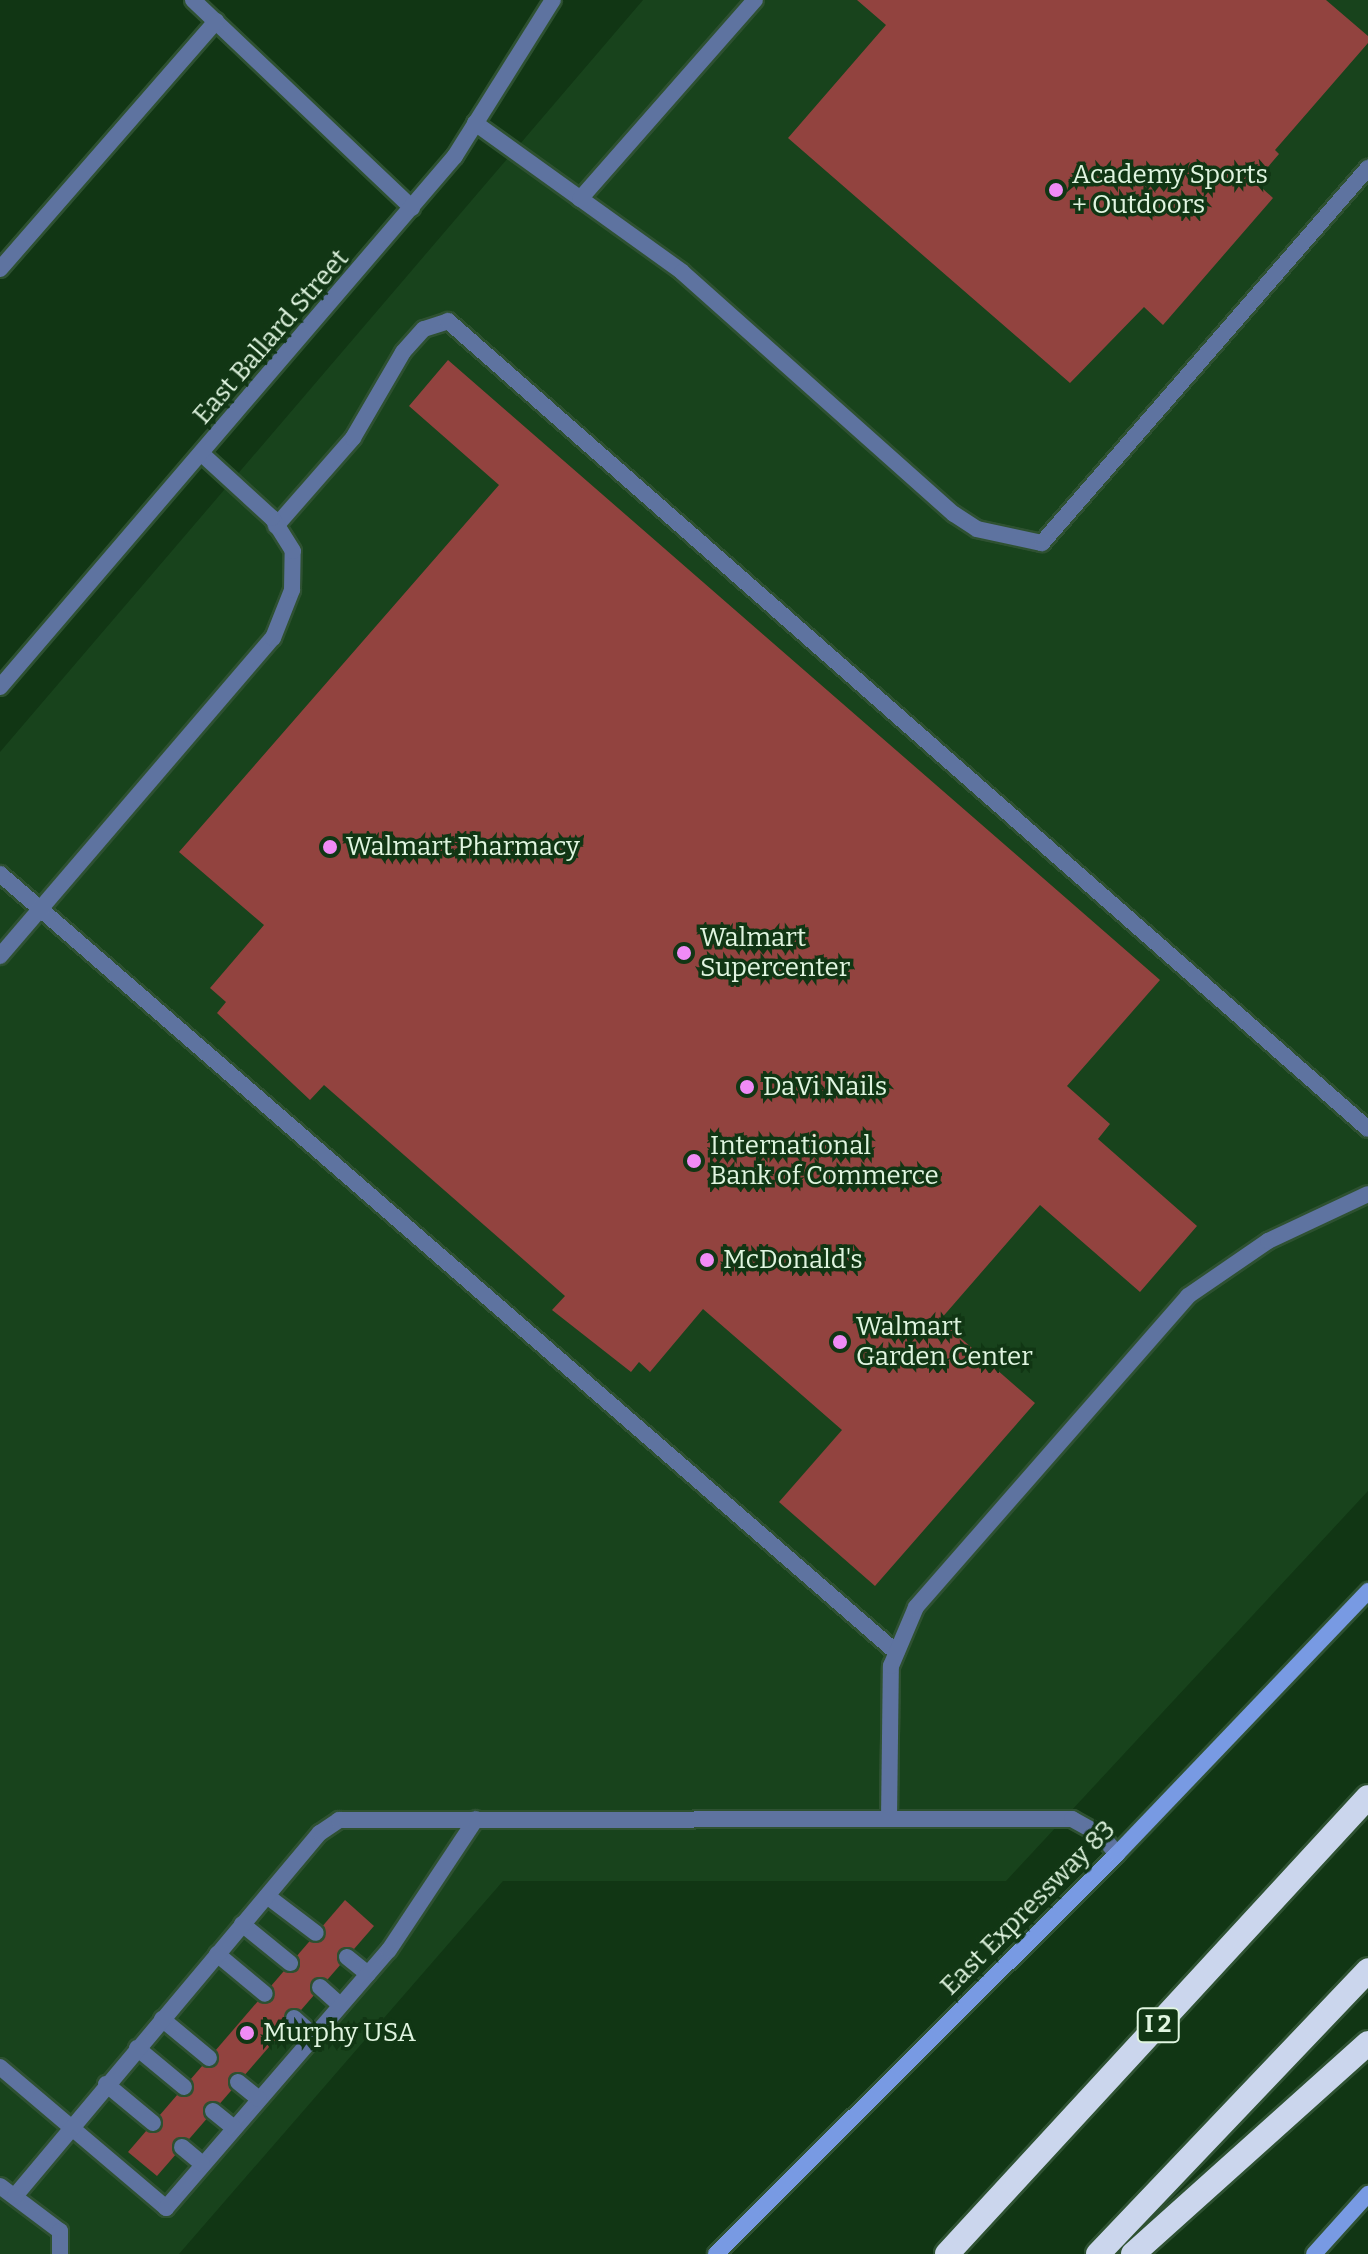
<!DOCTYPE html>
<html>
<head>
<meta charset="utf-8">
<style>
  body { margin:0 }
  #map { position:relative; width:1368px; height:2254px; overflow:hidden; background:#113614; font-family:Bitter,serif }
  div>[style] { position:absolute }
  .built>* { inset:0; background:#18431c }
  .building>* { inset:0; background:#92433f }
  .roads { filter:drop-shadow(2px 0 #2e5131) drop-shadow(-2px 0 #2e5131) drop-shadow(0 2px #2e5131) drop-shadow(0 -2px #2e5131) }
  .service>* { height:16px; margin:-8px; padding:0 8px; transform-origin:8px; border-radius:8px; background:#5e73a0 }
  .tertiary>* { height:16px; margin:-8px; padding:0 8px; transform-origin:8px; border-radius:8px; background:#5e73a0 }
  .secondary>* { height:16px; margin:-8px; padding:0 8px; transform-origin:8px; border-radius:8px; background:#789ae3 }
  .motorway>* { height:24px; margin:-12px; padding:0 12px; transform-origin:12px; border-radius:12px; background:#cbd6ed }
  .dots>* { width:22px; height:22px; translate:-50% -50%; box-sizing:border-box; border:4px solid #113614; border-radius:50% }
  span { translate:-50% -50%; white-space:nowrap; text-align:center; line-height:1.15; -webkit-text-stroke:7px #113614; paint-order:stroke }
  .shield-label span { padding:2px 6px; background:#113614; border:2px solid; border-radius:6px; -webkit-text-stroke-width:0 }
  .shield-label { font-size:24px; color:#e0f5e0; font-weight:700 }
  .poi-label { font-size:26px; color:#e0f5e0 }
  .left { translate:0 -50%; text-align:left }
  .street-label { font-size:26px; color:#e0f5e0 }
</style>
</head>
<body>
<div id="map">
  <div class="built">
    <i style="clip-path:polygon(643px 0,1368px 0,1368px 1491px,1006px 1881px,503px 1881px,179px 2254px,0 2254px,0 752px)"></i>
  </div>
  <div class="building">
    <i style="clip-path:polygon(857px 0,1326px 0,1368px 36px,1368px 43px,1275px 150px,1279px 154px,1255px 182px,1273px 198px,1163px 325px,1144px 307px,1070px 383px,788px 138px,886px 25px)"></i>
    <i style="clip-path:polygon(448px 360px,1160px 980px,1067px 1086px,1110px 1124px,1098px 1139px,1197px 1226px,1140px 1292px,1040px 1205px,940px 1320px,1035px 1403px,875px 1586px,779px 1502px,842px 1430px,703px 1309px,650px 1372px,639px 1362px,631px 1372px,552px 1310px,565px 1296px,324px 1085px,310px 1100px,217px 1013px,226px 1002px,210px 988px,264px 925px,179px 852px,499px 485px,409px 406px)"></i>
    <i style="clip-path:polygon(345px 1900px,374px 1926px,157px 2176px,128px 2152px)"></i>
  </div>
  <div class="roads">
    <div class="service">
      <i style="left:193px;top:0;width:302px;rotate:43.5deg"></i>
      <i style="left:475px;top:123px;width:255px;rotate:35.7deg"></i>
      <i style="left:682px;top:272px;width:364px;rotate:41.7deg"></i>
      <i style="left:954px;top:514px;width:27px;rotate:33deg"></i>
      <i style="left:977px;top:529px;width:66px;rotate:12.2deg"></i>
      <i style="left:1042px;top:543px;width:497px;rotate:-49deg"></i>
      <i style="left:580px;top:199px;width:265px;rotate:-48.7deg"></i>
      <i style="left:0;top:269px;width:329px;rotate:-48.9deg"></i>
      <i style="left:276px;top:526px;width:117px;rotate:-48.8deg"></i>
      <i style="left:353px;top:438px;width:99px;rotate:-59.8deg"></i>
      <i style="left:403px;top:352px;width:31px;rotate:-48deg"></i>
      <i style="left:424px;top:329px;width:25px;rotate:-18deg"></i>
      <i style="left:448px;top:321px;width:1224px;rotate:41.29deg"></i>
      <i style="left:0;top:874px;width:1187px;rotate:40.97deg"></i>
      <i style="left:0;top:956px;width:419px;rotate:-49.4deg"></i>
      <i style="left:273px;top:638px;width:52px;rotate:-68.4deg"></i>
      <i style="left:292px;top:590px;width:39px;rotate:-89deg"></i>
      <i style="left:293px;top:551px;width:39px;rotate:-122deg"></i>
      <i style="left:272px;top:518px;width:95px;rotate:-137.6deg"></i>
      <i style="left:889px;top:1819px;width:153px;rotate:-89.3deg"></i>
      <i style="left:891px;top:1666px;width:64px;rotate:-67deg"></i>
      <i style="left:916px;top:1607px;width:413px;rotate:-48.8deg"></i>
      <i style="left:1188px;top:1296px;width:97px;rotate:-34.5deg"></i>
      <i style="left:1268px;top:1241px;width:110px;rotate:-25.2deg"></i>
      <i style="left:267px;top:1896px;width:61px;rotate:37.1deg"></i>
      <i style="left:242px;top:1924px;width:62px;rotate:39.1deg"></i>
      <i style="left:217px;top:1954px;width:62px;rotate:39.8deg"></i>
      <i style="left:347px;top:1957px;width:27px;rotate:39deg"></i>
      <i style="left:320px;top:1987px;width:27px;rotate:42deg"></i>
      <i style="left:294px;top:2018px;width:27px;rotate:42deg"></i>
      <i style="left:162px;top:2019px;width:61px;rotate:39.7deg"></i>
      <i style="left:137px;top:2048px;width:61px;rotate:39.7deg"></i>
      <i style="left:0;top:2067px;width:218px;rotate:40.3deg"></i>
      <i style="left:166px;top:2208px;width:341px;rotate:-49.2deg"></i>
      <i style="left:389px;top:1950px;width:157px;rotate:-56.4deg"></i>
      <i style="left:238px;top:2082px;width:27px;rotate:39deg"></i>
      <i style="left:106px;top:2084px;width:61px;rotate:39.7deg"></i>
      <i style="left:213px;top:2111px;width:27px;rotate:39deg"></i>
      <i style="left:182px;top:2147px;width:26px;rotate:40deg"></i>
      <i style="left:0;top:2186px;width:75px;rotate:36.9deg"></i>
      <i style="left:60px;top:2231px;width:23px;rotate:90deg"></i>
      <i style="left:15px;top:2196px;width:474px;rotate:-50deg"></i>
      <i style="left:320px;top:1833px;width:23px;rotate:-34deg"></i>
      <i style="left:339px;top:1820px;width:733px;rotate:-0.08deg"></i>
      <i style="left:1072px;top:1819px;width:33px;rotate:29deg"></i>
      <i style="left:1101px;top:1835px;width:25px;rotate:50deg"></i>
    </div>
    <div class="tertiary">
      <i style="left:0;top:687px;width:699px;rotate:-49.41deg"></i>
      <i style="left:455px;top:156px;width:184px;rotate:-57.9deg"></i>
    </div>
    <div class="secondary">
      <i style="left:716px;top:2254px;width:566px;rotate:-44.93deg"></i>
      <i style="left:1117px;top:1854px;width:364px;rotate:-46.3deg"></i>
      <i style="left:1314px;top:2254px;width:81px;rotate:-48deg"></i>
    </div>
    <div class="motorway">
      <i style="left:947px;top:2254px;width:621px;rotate:-47.35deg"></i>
      <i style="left:1098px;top:2254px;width:392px;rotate:-46.4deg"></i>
      <i style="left:1133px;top:2254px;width:316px;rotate:-41.9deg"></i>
    </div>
  </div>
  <div class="dots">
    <i style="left:1056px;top:190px;background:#f08bf6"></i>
    <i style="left:330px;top:847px;background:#f08bf6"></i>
    <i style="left:684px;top:953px;background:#f08bf6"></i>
    <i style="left:747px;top:1087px;background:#f08bf6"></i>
    <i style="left:694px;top:1161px;background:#f08bf6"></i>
    <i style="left:707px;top:1260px;background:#f08bf6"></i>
    <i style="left:840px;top:1342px;background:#f08bf6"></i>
    <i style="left:247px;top:2033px;background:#f08bf6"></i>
  </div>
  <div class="shield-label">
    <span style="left:1158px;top:2025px">I 2</span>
  </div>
  <div class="poi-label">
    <span class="left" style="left:1072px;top:190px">Academy Sports<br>+ Outdoors</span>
    <span class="left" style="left:346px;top:847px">Walmart Pharmacy</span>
    <span class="left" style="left:700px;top:953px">Walmart<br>Supercenter</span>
    <span class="left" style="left:763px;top:1087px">DaVi Nails</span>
    <span class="left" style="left:710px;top:1161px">International<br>Bank of Commerce</span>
    <span class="left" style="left:723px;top:1260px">McDonald's</span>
    <span class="left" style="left:856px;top:1342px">Walmart<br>Garden Center</span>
    <span class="left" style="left:263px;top:2033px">Murphy USA</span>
  </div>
  <div class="street-label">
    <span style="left:271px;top:337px;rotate:-49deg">East Ballard Street</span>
    <span style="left:1028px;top:1908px;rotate:-45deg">East Expressway 83</span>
  </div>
</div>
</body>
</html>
